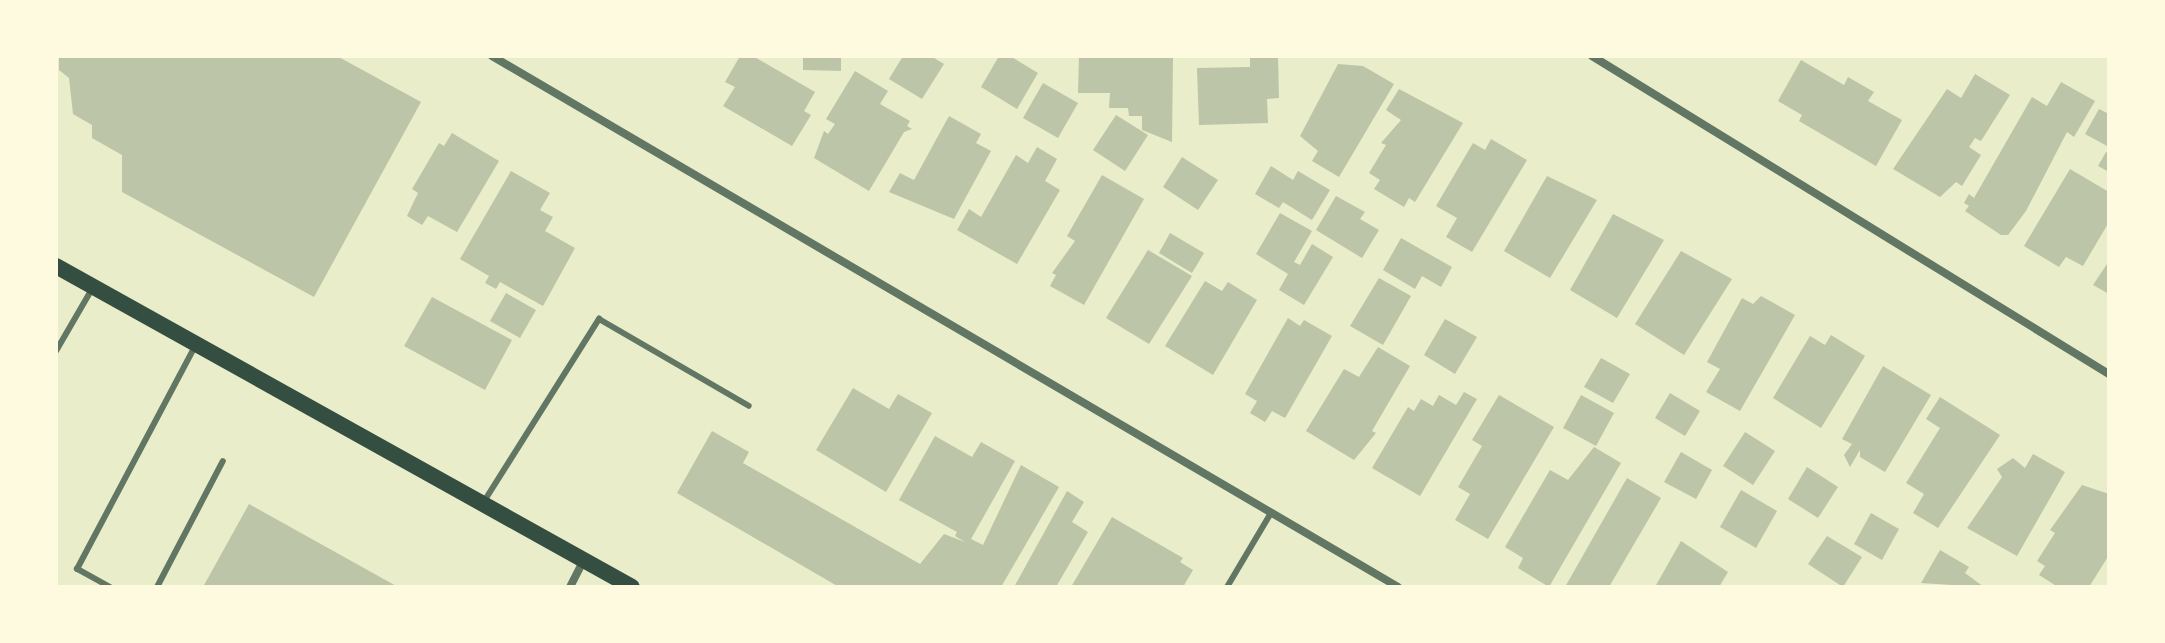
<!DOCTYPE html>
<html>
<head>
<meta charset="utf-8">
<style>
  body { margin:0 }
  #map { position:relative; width:2165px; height:643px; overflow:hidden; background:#e9edc9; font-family:Jost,sans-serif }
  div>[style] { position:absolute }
  .building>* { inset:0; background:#bcc5a7 }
  .service>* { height:6px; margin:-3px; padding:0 3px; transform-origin:3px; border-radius:3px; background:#617663 }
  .minor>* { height:8px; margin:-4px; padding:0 4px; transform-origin:4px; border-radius:4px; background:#617663 }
  .secondary>* { height:16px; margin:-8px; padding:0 8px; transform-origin:8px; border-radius:8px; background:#344e41 }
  span { translate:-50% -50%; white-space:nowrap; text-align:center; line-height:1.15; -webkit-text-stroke:7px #fefae0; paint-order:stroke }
  .frame { position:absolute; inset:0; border:58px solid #fefae0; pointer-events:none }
</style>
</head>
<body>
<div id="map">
  <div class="building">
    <i style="clip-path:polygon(59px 56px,337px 56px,421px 102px,314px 297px,122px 192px,122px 155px,92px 138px,92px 125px,73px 114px,69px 78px,59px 70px)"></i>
    <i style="clip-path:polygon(740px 56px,753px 56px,815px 92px,804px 111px,811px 115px,792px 146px,723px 106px,735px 87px,725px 82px)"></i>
    <i style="clip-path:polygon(803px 56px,841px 56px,841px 71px,803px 70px)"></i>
    <i style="clip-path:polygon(903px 56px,931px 56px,944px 64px,922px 99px,889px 79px)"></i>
    <i style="clip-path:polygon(999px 56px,1010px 56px,1038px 73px,1017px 109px,981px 87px)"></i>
    <i style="clip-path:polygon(1079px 56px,1173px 56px,1172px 142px,1142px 130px,1142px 116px,1129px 116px,1128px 108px,1109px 108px,1110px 93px,1078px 93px)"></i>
    <i style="clip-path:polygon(1250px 56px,1278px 56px,1279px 98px,1267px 99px,1268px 123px,1199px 125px,1197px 68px,1250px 67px)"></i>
    <i style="clip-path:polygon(1801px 60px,1844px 85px,1848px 77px,1874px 92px,1868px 101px,1902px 120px,1876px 166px,1799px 121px,1802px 115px,1778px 101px)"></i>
    <i style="clip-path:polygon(1338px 64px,1363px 66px,1394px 84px,1339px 177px,1312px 161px,1318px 151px,1300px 136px)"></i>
    <i style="clip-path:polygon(855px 71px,888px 91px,880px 104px,910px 121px,907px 126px,912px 129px,904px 132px,869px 191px,814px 158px,824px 131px,828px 134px,835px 124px,826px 119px)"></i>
    <i style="clip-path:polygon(1975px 74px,2010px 95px,1981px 141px,1975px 138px,1969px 147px,1981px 155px,1962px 186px,1956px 182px,1940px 197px,1893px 169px,1947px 89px,1961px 98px)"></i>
    <i style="clip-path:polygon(2061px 82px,2095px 101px,2074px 137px,2067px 132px,2026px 211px,2008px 235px,2001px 235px,1965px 211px,1969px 206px,1964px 203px,1969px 194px,1974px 198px,2032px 97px,2047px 106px)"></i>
    <i style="clip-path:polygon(1043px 83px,1078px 103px,1058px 138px,1023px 118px)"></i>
    <i style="clip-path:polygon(1399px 89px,1463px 123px,1415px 202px,1409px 198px,1404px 207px,1374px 189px,1380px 180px,1369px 173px,1386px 145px,1381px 143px,1401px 120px,1386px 110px)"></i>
    <i style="clip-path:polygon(2099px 109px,2109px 114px,2109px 147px,2085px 134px)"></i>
    <i style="clip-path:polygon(1116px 115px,1148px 135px,1125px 171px,1093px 150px)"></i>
    <i style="clip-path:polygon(949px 116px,981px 134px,976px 143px,991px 151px,954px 219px,889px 192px,900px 173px,914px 180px)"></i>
    <i style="clip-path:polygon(452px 133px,499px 161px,457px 232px,428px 216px,422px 225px,407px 216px,418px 193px,412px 189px,439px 143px,444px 146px)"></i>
    <i style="clip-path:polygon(1491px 139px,1527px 160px,1472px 252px,1446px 237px,1457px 218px,1436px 206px,1473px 143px,1485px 150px)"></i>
    <i style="clip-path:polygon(1037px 147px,1057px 159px,1045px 181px,1060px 190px,1017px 264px,957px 230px,969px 209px,981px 217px,1016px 155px,1028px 163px)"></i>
    <i style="clip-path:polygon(2106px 152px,2109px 154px,2109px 172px,2098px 166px)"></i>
    <i style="clip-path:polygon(1182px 157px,1218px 180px,1198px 210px,1163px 187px)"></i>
    <i style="clip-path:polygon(1271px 166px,1293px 180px,1298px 171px,1330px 190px,1312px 220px,1283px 202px,1279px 208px,1255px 194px)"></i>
    <i style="clip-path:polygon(2070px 169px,2109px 192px,2109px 222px,2083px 266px,2066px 257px,2059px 267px,2024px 246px)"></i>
    <i style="clip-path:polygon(511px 171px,550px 193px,540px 210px,553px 217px,545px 231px,575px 248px,543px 306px,500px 282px,496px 289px,485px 283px,489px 276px,460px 259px)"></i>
    <i style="clip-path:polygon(1102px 175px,1144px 199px,1084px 305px,1050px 286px,1056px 275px,1052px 273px,1075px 241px,1067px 236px)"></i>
    <i style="clip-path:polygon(1547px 176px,1597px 200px,1550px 278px,1504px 251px)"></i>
    <i style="clip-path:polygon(1336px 196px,1365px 212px,1360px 219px,1379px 230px,1362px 258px,1316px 230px)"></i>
    <i style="clip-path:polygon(1280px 213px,1312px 231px,1294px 262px,1300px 265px,1312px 244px,1333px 257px,1304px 305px,1279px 290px,1288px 274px,1256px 254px)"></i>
    <i style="clip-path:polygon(1613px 214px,1664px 240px,1617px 318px,1570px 290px)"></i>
    <i style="clip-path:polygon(1170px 233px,1204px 253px,1192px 273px,1159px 253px)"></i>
    <i style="clip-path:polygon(1401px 238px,1452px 267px,1441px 287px,1422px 276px,1415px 289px,1383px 270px)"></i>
    <i style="clip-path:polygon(1148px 250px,1192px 276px,1149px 344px,1106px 318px)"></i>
    <i style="clip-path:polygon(1681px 251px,1732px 279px,1684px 355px,1635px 324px)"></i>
    <i style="clip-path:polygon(2109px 261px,2109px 294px,2093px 285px)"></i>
    <i style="clip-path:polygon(1379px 278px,1411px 296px,1383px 345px,1350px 326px)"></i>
    <i style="clip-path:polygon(1205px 281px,1222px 291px,1228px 282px,1257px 300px,1213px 375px,1165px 346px)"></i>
    <i style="clip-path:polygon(506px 293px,536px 310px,520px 338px,490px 321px)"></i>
    <i style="clip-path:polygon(1761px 296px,1795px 315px,1740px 411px,1706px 392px,1720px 369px,1707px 362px,1742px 298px,1753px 304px)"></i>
    <i style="clip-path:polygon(432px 297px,512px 340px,485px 390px,404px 346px)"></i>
    <i style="clip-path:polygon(1288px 318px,1300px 326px,1304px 320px,1332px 336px,1285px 418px,1272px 411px,1265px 422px,1250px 413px,1257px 401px,1245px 394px)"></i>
    <i style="clip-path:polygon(1445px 319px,1477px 337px,1455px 374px,1424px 355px)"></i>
    <i style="clip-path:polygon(1831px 335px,1865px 356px,1821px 428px,1773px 398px,1810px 336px,1825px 345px)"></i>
    <i style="clip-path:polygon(1378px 347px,1410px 366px,1372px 431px,1376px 433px,1354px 460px,1306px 431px,1344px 369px,1359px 377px)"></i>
    <i style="clip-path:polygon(1601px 358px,1630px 374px,1613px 403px,1584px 387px)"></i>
    <i style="clip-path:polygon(1883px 366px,1931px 395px,1885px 472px,1860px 457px,1860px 450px,1850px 467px,1844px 455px,1852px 444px,1842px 439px)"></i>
    <i style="clip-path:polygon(853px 388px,889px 409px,898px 394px,932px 413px,886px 492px,816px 450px)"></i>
    <i style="clip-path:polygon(1464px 392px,1477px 399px,1420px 496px,1372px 468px,1408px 407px,1414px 411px,1421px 399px,1433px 406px,1439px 395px,1456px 405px)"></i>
    <i style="clip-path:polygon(1670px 393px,1700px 411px,1685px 436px,1655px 418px)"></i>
    <i style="clip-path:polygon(1499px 395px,1554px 427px,1488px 539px,1455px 520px,1470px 494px,1458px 487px,1482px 446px,1472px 440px)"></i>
    <i style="clip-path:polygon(1581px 395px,1614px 413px,1596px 446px,1563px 428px)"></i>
    <i style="clip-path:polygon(1940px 397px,2000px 435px,1938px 528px,1913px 513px,1924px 494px,1906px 483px,1940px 428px,1926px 419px)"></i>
    <i style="clip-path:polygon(712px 431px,749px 452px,743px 463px,920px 564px,944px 534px,965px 542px,955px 536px,957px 532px,899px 500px,935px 436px,972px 457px,981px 442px,1015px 461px,971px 539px,983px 545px,1021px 465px,1059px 487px,1001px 587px,839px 587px,677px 493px)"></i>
    <i style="clip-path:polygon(1745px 432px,1775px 451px,1753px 485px,1723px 466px)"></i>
    <i style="clip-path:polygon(1594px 447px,1621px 463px,1549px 587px,1518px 568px,1523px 558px,1505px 547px,1550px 470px,1568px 480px)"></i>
    <i style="clip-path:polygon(1681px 452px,1712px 470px,1696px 499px,1664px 482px)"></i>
    <i style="clip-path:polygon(2033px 454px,2065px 472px,2017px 556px,1967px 528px,2002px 477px,1997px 469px,2013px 458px,2025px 468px)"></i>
    <i style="clip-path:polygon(1807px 467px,1838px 487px,1818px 518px,1788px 499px)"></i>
    <i style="clip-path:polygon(1627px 478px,1661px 498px,1609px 587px,1565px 587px)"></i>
    <i style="clip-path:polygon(2082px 485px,2109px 494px,2109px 555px,2089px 587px,2058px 587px,2039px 575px,2045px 566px,2037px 561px,2055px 533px,2050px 530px)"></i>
    <i style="clip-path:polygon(1741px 490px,1777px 511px,1756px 548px,1720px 527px)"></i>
    <i style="clip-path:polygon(1067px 491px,1084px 502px,1072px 522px,1088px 532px,1056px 587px,1014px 587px)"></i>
    <i style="clip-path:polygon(249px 504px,398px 587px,203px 587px)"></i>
    <i style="clip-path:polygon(1871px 513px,1899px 529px,1882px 560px,1854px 544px)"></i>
    <i style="clip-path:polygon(1112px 517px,1183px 558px,1180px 562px,1193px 570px,1183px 587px,1071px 587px)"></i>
    <i style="clip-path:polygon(1827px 536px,1862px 557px,1843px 587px,1808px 564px)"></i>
    <i style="clip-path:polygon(1681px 541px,1728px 572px,1719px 587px,1655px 587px)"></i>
    <i style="clip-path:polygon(1940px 550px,1969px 567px,1965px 573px,1984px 587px,1921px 583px)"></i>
  </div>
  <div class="service">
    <i style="left:56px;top:351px;width:72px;rotate:-59.9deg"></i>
    <i style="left:483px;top:503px;width:218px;rotate:-57.8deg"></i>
    <i style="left:599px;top:319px;width:173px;rotate:30.1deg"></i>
    <i style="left:110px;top:587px;width:38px;rotate:-151deg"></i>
    <i style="left:77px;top:569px;width:252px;rotate:-62.1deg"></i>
    <i style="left:157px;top:587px;width:142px;rotate:-62.4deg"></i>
    <i style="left:1227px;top:587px;width:86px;rotate:-59.3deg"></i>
  </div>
  <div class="minor">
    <i style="left:492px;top:56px;width:1050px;rotate:30.37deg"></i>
    <i style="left:1592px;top:56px;width:607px;rotate:31.6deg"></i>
    <i style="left:570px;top:587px;width:30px;rotate:-63deg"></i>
  </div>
  <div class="secondary">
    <i style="left:56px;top:266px;width:659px;rotate:29.13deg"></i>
  </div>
  <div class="frame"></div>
</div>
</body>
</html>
